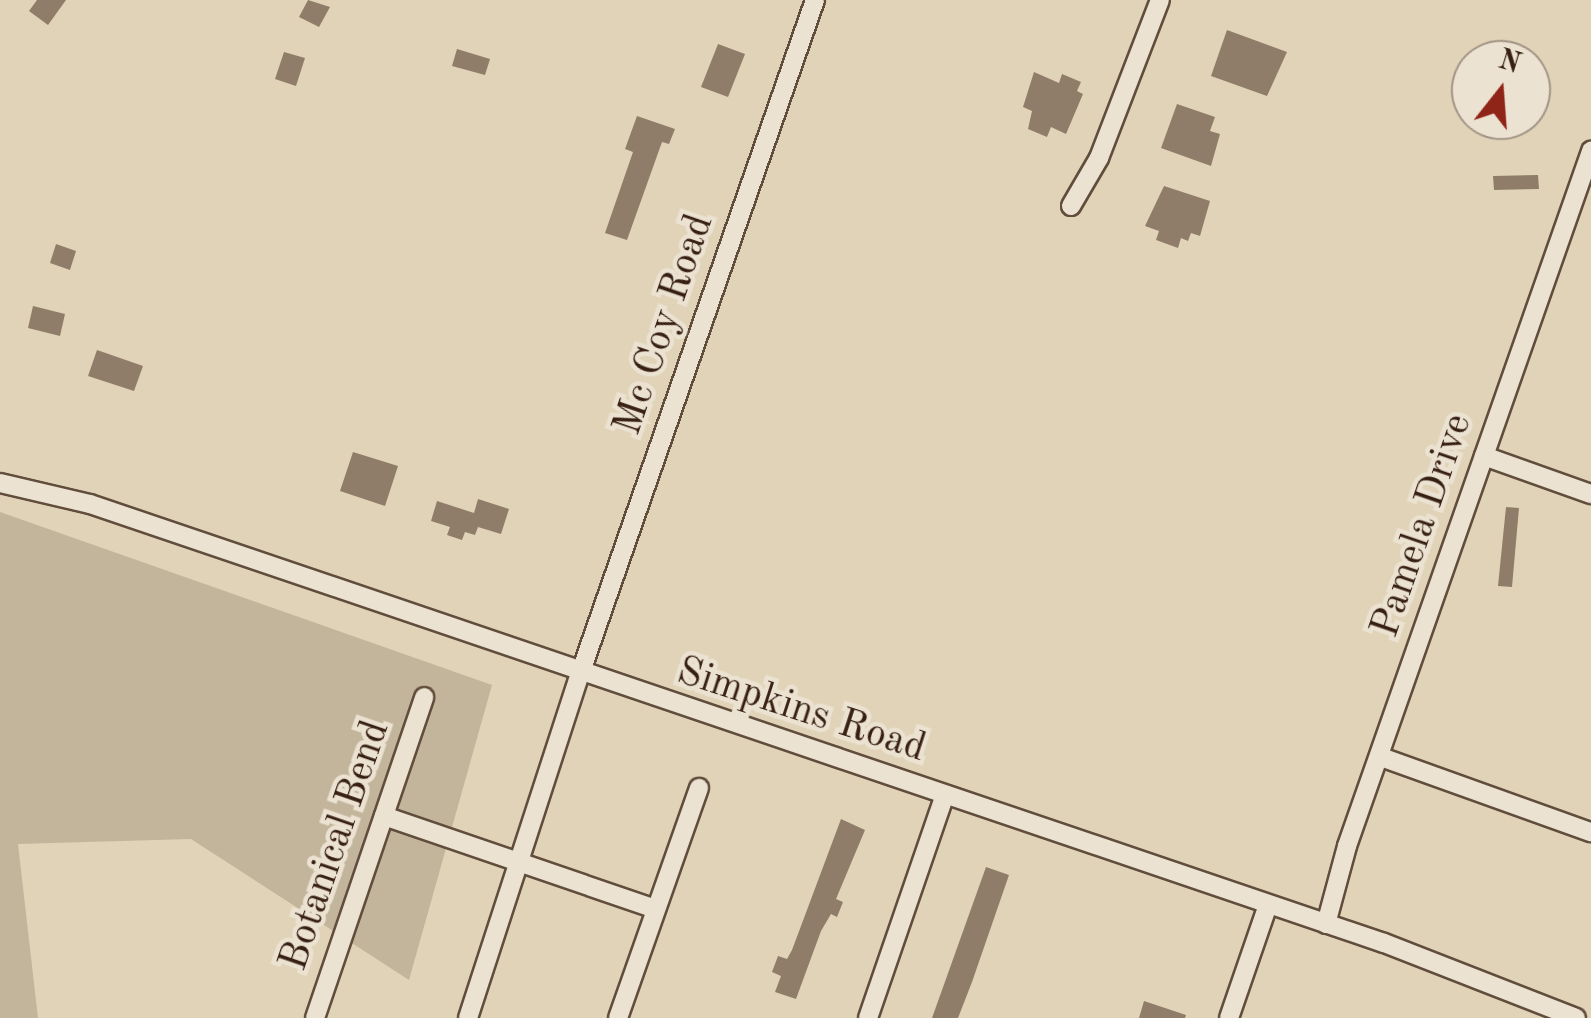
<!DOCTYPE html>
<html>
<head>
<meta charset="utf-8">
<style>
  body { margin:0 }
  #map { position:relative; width:1591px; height:1018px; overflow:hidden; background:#e0d3b8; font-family:"Old Standard TT",serif }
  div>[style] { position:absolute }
  .green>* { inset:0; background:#c3b59c }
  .building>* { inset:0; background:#8f7d69 }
  .roads { filter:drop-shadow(2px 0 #614d3c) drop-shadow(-2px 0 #614d3c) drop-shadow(0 2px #614d3c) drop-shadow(0 -2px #614d3c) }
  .minor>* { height:18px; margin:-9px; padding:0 9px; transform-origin:9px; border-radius:9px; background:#ebe2d1 }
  span { translate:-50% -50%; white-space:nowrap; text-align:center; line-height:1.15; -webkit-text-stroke:9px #ebe2d1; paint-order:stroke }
  .street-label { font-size:40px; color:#372013 }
  .north { position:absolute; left:1451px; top:40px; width:100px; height:100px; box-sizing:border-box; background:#ebe2d1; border:2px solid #a39485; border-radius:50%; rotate:17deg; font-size:28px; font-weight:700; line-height:40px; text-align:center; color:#372013 }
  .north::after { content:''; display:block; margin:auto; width:35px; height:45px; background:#8f2418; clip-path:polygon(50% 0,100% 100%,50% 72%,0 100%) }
</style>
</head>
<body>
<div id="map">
  <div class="green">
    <i style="clip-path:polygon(0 512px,492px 685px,409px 980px,191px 839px,18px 844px,38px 1018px,0 1018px)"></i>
  </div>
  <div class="building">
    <i style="clip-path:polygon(37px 0,66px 0,48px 25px,29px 11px)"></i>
    <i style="clip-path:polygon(308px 0,330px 7px,319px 27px,299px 17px)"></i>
    <i style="clip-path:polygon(1227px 30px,1287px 52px,1267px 96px,1211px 76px)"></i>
    <i style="clip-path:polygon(718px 44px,745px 54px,728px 97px,701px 87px)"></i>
    <i style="clip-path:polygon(457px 49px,490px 59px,485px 75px,452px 66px)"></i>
    <i style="clip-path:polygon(284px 52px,305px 58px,296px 86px,275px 79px)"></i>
    <i style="clip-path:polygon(1034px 72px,1059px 83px,1062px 74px,1081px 82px,1077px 91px,1083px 94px,1066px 134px,1051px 127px,1047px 137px,1028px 129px,1032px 111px,1023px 107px)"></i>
    <i style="clip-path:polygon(1177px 104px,1215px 117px,1210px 131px,1220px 134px,1211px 166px,1161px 148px)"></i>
    <i style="clip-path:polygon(637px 116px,675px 129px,669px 144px,662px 142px,627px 240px,605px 233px,633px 152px,625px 149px)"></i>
    <i style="clip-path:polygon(1538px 175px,1539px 189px,1494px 190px,1493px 176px)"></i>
    <i style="clip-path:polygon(1164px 186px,1210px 201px,1200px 236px,1191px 233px,1188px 241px,1181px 238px,1178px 248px,1156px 240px,1159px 231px,1145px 226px)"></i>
    <i style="clip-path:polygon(56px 244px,76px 251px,70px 270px,50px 263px)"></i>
    <i style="clip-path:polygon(33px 306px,65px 314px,60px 336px,28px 328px)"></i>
    <i style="clip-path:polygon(97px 350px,143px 366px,134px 391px,88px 376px)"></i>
    <i style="clip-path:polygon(353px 452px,398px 466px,385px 506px,340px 491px)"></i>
    <i style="clip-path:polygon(478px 499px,509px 509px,501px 534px,478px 527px,475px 535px,465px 532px,462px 540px,447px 535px,450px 527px,431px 521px,437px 501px,474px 513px)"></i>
    <i style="clip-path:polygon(1506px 507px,1519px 508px,1512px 587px,1498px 586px)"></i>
    <i style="clip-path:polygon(841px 819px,865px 830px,836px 899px,843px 902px,837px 917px,831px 914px,821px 931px,796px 999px,775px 992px,781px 976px,772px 972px,778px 956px,787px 959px,792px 950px)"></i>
    <i style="clip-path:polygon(986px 867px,1009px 875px,972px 982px,958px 1018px,932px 1018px)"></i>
    <i style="clip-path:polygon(1144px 1001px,1186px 1015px,1185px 1018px,1139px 1018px)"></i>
  </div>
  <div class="roads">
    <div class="minor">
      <i style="left:1071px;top:206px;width:56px;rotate:-59.7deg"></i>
      <i style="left:1099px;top:158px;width:169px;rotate:-68.9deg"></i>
      <i style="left:1484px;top:456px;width:114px;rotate:19.6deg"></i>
      <i style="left:0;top:483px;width:92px;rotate:13.1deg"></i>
      <i style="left:90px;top:504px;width:1366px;rotate:18.74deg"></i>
      <i style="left:1384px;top:943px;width:206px;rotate:21.3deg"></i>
      <i style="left:1381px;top:757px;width:223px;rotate:19.7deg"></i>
      <i style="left:384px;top:816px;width:287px;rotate:18.9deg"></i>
      <i style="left:1326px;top:924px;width:81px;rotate:-74.9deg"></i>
      <i style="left:1347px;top:846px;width:737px;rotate:-70.65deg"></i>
      <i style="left:315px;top:1018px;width:339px;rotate:-71.2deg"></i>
      <i style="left:468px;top:1018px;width:362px;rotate:-72deg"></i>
      <i style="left:580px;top:674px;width:714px;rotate:-70.78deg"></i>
      <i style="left:618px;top:1018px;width:244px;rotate:-70.6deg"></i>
      <i style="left:868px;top:1018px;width:236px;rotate:-71deg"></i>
      <i style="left:1229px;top:1018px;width:120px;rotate:-71deg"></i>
    </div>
  </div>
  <div class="street-label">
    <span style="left:665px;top:325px;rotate:-71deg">Mc Coy Road</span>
    <span style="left:1423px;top:526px;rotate:-71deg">Pamela Drive</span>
    <span style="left:801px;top:711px;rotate:18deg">Simpkins Road</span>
    <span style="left:336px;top:846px;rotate:-71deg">Botanical Bend</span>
  </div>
  <div class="north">N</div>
</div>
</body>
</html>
